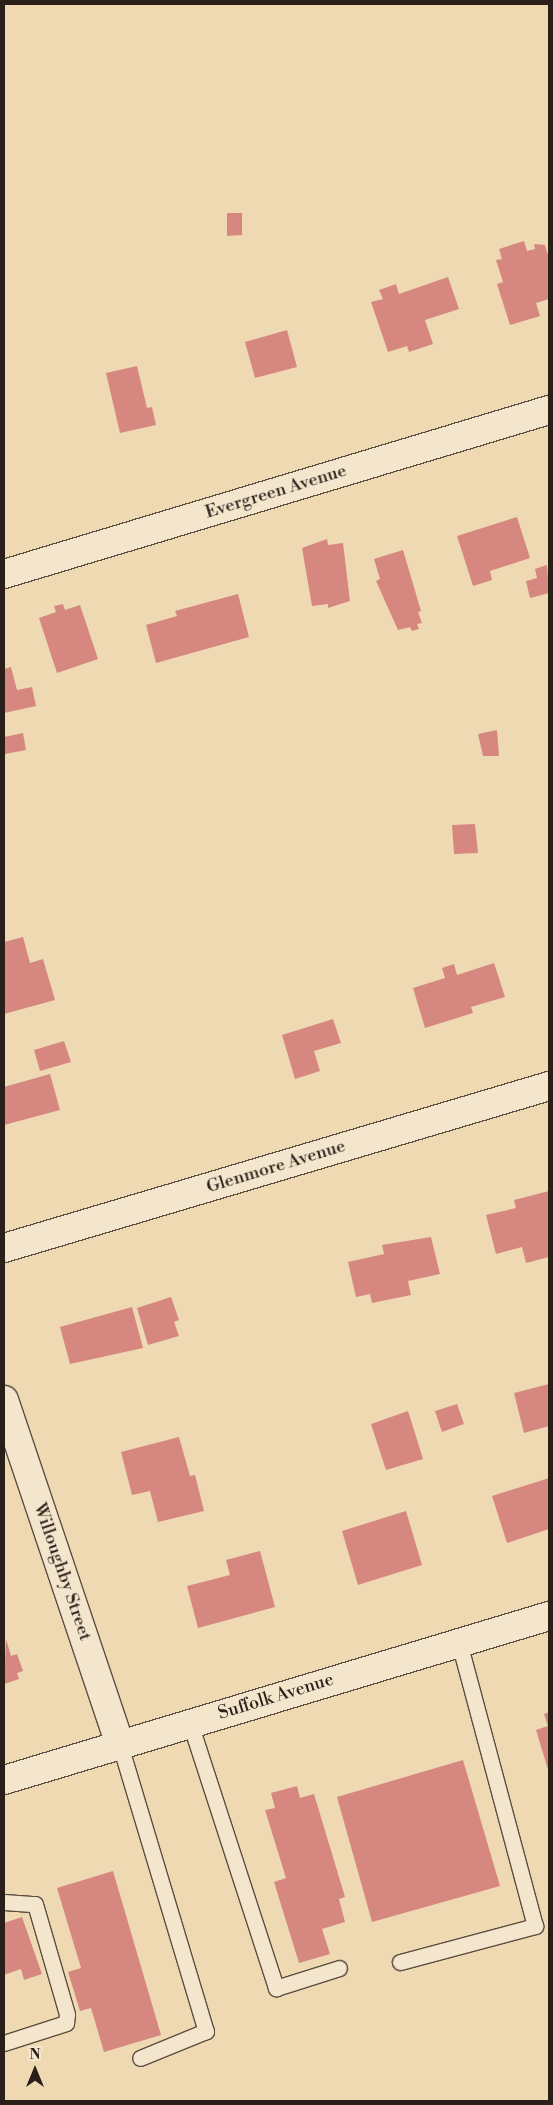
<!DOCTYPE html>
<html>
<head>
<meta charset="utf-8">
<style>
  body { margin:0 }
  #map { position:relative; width:553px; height:2105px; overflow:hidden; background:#eed9b2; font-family:"Libre Bodoni",serif }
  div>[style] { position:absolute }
  .building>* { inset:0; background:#d68880 }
  .roads { filter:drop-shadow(1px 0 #5c4e40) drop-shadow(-1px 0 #5c4e40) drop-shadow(0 1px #5c4e40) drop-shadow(0 -1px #5c4e40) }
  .lane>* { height:15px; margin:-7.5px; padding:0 7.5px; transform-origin:7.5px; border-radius:7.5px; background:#f4e6cd }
  .street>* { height:28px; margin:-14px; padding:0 14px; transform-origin:14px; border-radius:14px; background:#f4e6cd }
  .secondary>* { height:28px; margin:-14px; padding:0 14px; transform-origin:14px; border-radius:14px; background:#f4e6cd }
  span { translate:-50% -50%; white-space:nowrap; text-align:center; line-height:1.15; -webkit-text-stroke:4.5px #f4e6cd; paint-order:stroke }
  .street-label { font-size:18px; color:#2b1f1a }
  .frame { position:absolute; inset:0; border:5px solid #2b1f1a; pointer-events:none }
  .north { position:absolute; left:10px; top:2045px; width:50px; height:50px; -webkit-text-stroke:4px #f4e6cd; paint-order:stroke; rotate:0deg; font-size:14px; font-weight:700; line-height:20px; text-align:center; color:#2b1f1a }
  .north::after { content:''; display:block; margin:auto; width:18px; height:22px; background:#2b1f1a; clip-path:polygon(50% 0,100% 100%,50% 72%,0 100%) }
</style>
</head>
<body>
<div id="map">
  <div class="building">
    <i style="clip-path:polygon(227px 213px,242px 213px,242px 235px,227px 236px)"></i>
    <i style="clip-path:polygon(524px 241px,527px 251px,535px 249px,534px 244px,545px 245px,549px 259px,549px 299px,536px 303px,540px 316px,510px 325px,497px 284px,503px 282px,496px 260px,502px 259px,499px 249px)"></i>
    <i style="clip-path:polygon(448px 277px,459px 309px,425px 320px,433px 344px,409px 352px,407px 346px,388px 352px,371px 302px,383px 299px,379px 290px,396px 284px,399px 294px)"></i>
    <i style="clip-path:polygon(287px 330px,297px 367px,255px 378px,245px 342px)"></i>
    <i style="clip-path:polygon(137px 366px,147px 408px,152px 407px,156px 425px,120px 433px,106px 373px)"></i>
    <i style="clip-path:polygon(517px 517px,530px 558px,490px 571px,492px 580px,473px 586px,457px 536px)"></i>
    <i style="clip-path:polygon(327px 539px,328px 545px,343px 543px,350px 601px,328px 608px,328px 604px,312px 606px,302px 548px)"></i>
    <i style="clip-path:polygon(403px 550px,421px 611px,418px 612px,422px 623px,417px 624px,419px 629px,412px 631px,410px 627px,398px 630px,376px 581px,380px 579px,374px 559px)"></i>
    <i style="clip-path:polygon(547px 565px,549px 593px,530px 598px,526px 581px,537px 578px,535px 569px)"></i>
    <i style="clip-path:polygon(238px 594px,249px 637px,156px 663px,146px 625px,177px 616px,175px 611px)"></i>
    <i style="clip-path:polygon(63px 604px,65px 610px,80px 605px,98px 659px,57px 673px,39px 618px,56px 612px,54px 606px)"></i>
    <i style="clip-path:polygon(11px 667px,17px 690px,32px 687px,36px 706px,4px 713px,4px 669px)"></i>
    <i style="clip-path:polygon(497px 730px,499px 756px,483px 756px,478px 734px)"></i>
    <i style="clip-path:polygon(23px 733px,26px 750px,5px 754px,4px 737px)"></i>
    <i style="clip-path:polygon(475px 824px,478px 853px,454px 854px,452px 825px)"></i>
    <i style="clip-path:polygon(23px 937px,30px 963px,43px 959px,55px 1000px,4px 1014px,4px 942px)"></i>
    <i style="clip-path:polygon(494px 963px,505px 997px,471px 1007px,473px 1013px,425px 1028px,413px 988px,445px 978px,442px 968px,454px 964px,457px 975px)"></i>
    <i style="clip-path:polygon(333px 1019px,341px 1043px,314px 1051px,320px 1071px,295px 1079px,282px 1035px)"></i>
    <i style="clip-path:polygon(64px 1041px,71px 1062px,40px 1071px,34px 1050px)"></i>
    <i style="clip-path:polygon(50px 1074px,60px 1110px,4px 1125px,4px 1087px)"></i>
    <i style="clip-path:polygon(549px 1191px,549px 1257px,526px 1263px,522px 1247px,496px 1254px,486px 1215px,516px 1208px,514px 1200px)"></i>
    <i style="clip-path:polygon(431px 1237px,440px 1274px,408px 1281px,411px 1295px,372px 1303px,370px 1294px,356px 1297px,348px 1262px,384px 1254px,382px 1245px)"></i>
    <i style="clip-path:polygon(171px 1297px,179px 1320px,174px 1322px,179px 1336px,148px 1345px,137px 1308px)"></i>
    <i style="clip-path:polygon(132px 1307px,143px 1348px,70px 1364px,60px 1327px)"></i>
    <i style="clip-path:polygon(549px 1384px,549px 1426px,524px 1433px,514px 1393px)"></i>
    <i style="clip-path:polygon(457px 1404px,464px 1424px,442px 1432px,435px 1411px)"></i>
    <i style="clip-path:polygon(408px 1411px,423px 1459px,386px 1470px,371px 1424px)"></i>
    <i style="clip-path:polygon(179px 1437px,190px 1476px,195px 1475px,204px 1511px,158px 1522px,150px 1491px,132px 1495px,121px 1452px)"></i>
    <i style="clip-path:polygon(549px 1478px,549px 1529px,507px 1543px,492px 1496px)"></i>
    <i style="clip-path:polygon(406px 1511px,422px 1565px,358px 1585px,342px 1531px)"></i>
    <i style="clip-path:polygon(260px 1551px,275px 1607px,198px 1628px,187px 1586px,230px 1575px,226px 1560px)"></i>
    <i style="clip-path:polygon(6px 1639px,11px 1656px,17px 1654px,23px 1671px,17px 1673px,19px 1679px,4px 1684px)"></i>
    <i style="clip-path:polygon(549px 1712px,549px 1773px,536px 1730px,548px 1726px,544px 1714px)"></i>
    <i style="clip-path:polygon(463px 1760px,500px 1886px,372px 1922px,337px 1797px)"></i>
    <i style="clip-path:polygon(297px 1786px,300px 1798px,314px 1794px,345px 1897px,339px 1899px,345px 1922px,322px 1929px,330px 1954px,299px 1963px,274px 1882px,286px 1878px,265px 1810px,275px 1808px,271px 1793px)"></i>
    <i style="clip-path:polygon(113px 1871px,161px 2035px,104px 2052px,91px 2008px,80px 2011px,68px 1972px,81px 1968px,57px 1888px)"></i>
    <i style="clip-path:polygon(22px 1917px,42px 1974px,24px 1980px,21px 1969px,4px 1975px,4px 1923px)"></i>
  </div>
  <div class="roads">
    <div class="lane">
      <i style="left:190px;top:1723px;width:279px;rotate:72deg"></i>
      <i style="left:276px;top:1988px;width:66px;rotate:-17.6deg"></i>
      <i style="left:120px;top:1745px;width:299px;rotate:73.3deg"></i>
      <i style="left:206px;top:2031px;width:71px;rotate:157.8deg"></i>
      <i style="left:4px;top:1902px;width:31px;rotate:4deg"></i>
      <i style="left:35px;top:1904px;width:115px;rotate:73.8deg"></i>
      <i style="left:67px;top:2014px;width:9px;rotate:96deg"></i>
      <i style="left:66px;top:2023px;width:65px;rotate:162.1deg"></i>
      <i style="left:400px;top:1962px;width:140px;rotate:-14.9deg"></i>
      <i style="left:535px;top:1926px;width:293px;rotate:-105deg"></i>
    </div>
    <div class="street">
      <i style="left:4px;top:574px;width:569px;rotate:-16.75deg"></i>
      <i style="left:4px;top:1248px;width:569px;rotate:-16.55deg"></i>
      <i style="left:4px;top:1400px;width:364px;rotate:71.4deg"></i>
    </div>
    <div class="secondary">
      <i style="left:4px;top:1780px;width:569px;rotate:-16.75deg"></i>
    </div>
  </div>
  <div class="street-label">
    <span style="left:276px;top:492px;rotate:-17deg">Evergreen Avenue</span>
    <span style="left:276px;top:1167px;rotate:-17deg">Glenmore Avenue</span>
    <span style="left:62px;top:1572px;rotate:71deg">Willoughby Street</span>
    <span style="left:276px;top:1697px;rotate:-17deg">Suffolk Avenue</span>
  </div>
  <div class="frame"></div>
  <div class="north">N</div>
</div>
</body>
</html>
